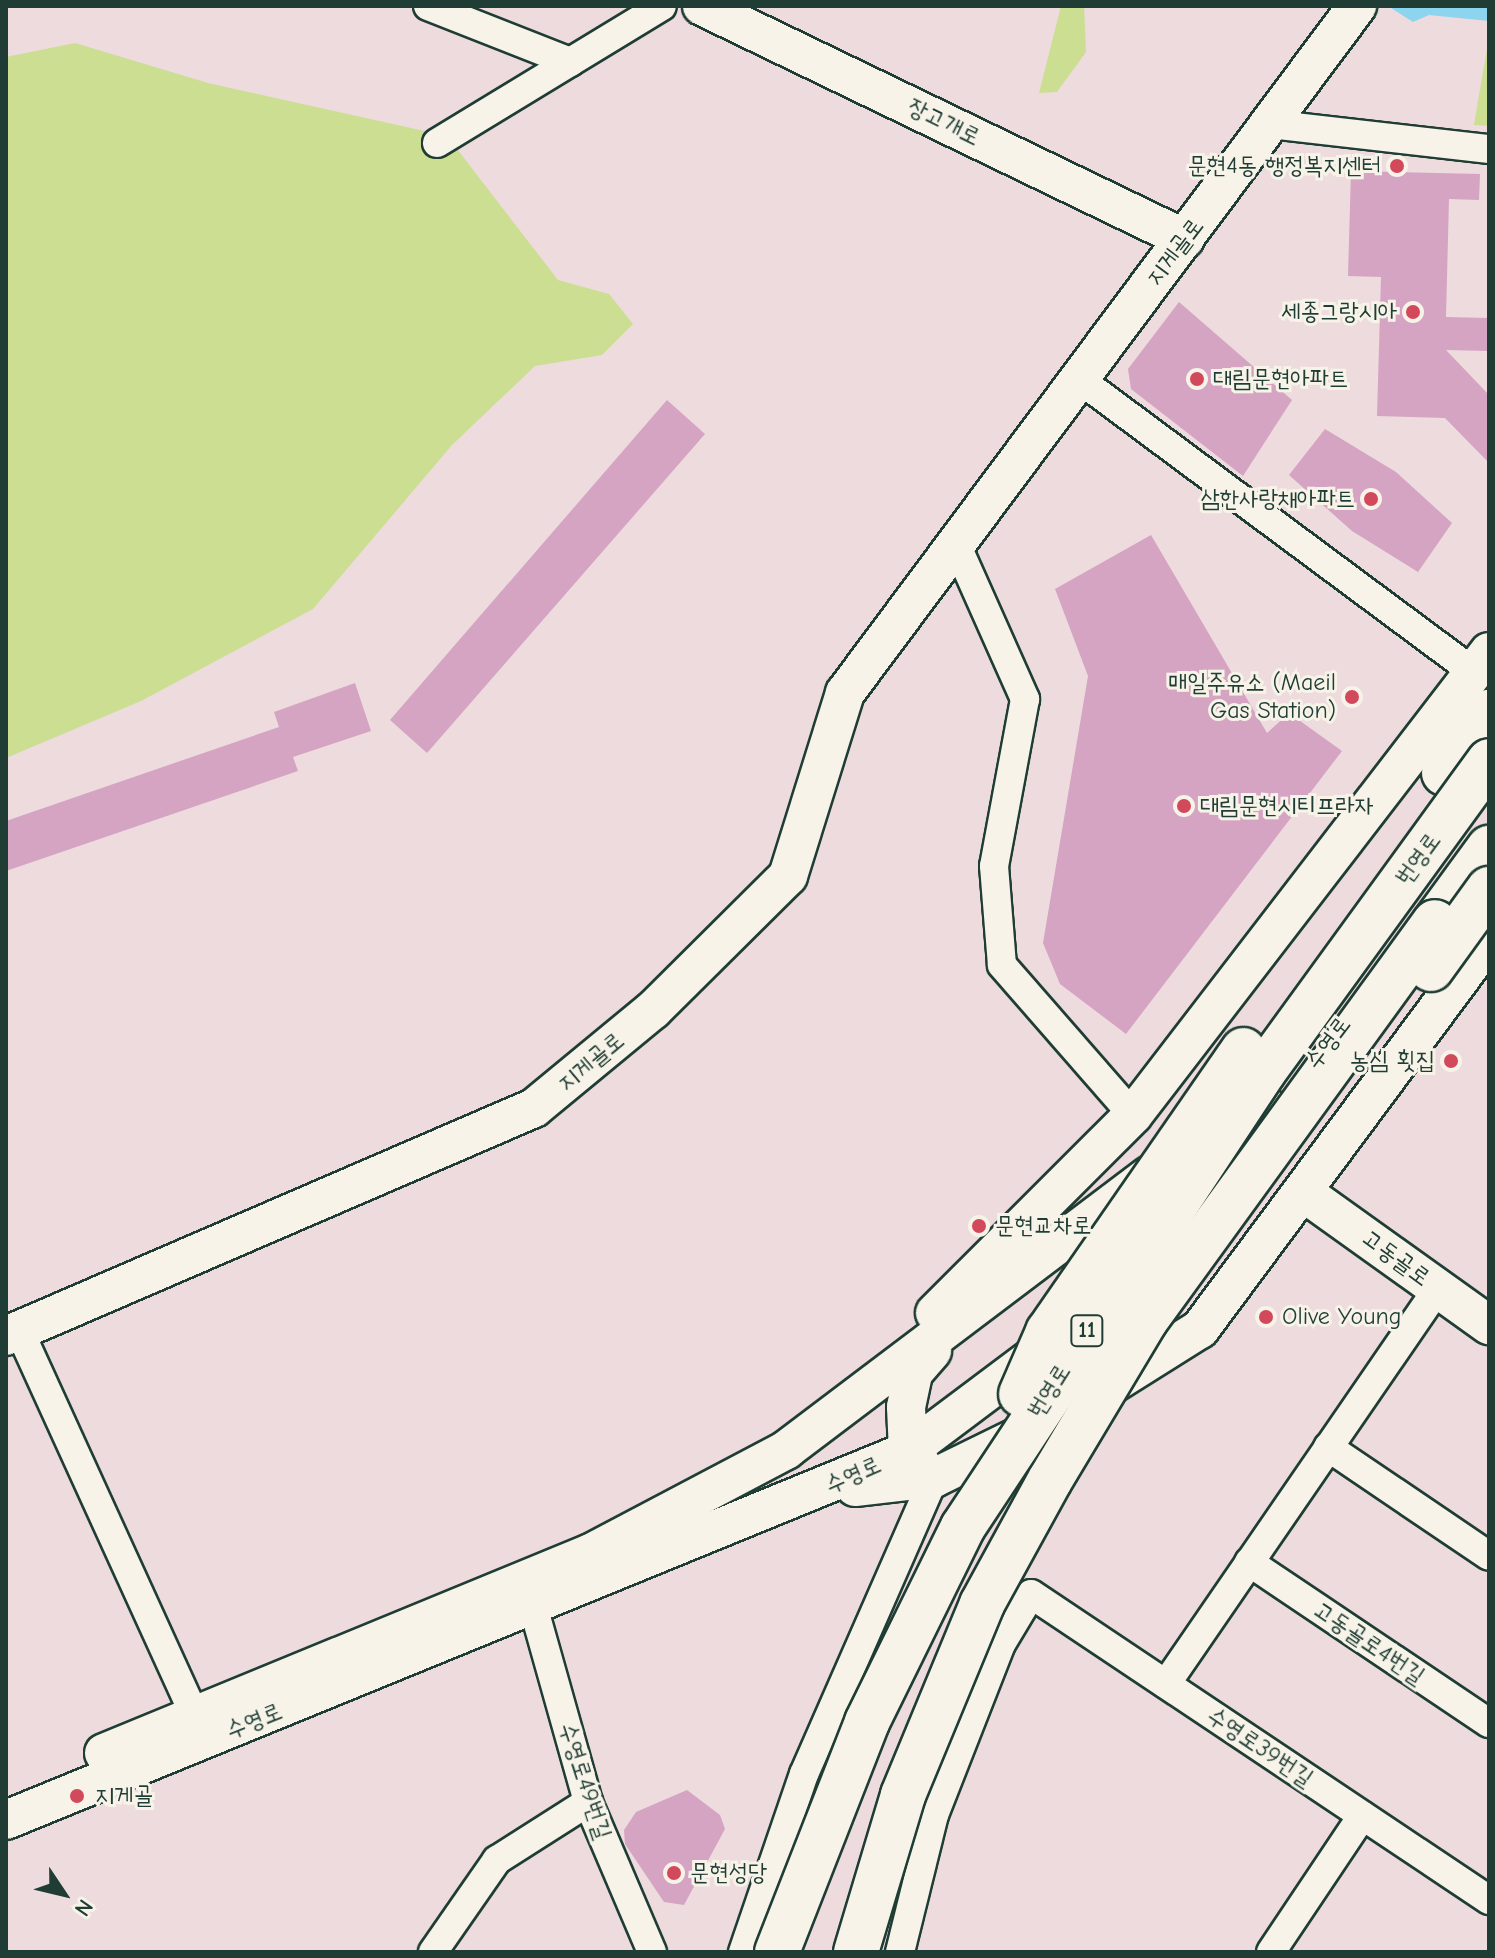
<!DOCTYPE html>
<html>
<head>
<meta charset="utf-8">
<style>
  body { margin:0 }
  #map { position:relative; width:1495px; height:1958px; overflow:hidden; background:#eddbdd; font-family:"Comic Neue","Poor Story",sans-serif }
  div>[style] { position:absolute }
  .green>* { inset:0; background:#ccde92 }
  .water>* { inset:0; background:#8dd4ef }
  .building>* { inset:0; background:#d5a4c2 }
  .roads { filter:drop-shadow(2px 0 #1f3d34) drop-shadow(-2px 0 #1f3d34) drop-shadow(0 2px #1f3d34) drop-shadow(0 -2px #1f3d34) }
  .street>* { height:28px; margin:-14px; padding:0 14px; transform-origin:14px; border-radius:14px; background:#f7f3e8 }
  .secondary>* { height:38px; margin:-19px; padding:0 19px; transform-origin:19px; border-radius:19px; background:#f7f3e8 }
  .highway>* { height:44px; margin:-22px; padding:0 22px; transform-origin:22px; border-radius:22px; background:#f7f3e8 }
  .bridges { filter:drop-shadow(2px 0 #1f3d34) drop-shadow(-2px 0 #1f3d34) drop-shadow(0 2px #1f3d34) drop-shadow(0 -2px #1f3d34) }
  .highway-bridge>* { height:44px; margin:-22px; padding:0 22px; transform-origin:22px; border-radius:22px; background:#f7f3e8 }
  .dots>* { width:22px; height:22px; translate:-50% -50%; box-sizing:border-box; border:4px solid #f7f3e8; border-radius:50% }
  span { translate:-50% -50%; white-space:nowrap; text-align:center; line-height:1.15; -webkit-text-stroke:6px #f7f3e8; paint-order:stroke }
  .shield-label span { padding:2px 6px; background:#f7f3e8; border:2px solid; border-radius:6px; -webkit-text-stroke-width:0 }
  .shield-label { font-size:22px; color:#1f3d34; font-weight:700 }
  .street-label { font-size:24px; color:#1f3d34 }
  .poi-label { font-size:24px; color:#1f3d34 }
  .right { translate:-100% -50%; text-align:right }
  .left { translate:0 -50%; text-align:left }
  .frame { position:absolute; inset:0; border:8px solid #1f3d34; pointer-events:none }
  .north { position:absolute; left:24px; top:1854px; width:80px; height:80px; -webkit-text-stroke:6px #f7f3e8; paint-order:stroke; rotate:125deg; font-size:22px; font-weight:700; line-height:32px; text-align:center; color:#1f3d34 }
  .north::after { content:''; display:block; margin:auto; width:28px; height:36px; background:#1f3d34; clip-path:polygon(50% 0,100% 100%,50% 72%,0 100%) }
</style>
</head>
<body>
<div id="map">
  <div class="green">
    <i style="clip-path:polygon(1061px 6px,1084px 6px,1086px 52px,1057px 92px,1039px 93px)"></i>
    <i style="clip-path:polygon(1489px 39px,1489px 126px,1474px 125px,1484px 66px)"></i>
    <i style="clip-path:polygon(75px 43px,208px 83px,447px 136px,558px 280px,609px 294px,633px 324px,602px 355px,535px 366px,452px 445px,313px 609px,141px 701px,6px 758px,6px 57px)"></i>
  </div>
  <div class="water">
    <i style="clip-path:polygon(1388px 6px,1489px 6px,1489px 21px,1429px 15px,1413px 22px)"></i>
  </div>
  <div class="building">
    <i style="clip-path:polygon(1351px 171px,1480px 174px,1479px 200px,1449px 199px,1446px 317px,1489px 318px,1489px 351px,1446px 350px,1489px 395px,1489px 463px,1445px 418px,1377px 416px,1381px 277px,1348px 276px)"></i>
    <i style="clip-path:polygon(1179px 302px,1292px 400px,1243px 476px,1131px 389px,1128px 369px)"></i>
    <i style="clip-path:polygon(667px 400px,705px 434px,427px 753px,390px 720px)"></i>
    <i style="clip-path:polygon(1325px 429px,1396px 472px,1452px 523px,1418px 572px,1352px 531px,1289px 475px)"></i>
    <i style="clip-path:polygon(1151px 535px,1267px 733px,1289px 713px,1342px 751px,1126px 1034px,1060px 984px,1043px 943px,1088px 676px,1055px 589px)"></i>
    <i style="clip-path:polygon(355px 683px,371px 731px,293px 757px,298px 771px,6px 871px,6px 821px,279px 727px,274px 712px)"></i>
    <i style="clip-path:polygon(687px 1790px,720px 1815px,725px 1829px,684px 1905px,664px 1902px,625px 1844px,624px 1830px,636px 1812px)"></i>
  </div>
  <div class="roads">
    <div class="street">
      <i style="left:428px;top:6px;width:153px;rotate:21.5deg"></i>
      <i style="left:1269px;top:124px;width:221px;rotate:6.5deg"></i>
      <i style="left:437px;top:143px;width:263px;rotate:-31.3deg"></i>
      <i style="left:1079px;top:379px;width:491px;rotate:36.6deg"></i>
      <i style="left:956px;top:544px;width:170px;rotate:66deg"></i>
      <i style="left:1025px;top:699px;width:170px;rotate:100.5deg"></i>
      <i style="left:994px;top:866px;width:99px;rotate:85.4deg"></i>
      <i style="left:1002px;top:965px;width:199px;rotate:48.9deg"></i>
      <i style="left:19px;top:1330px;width:424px;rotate:65.5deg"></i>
      <i style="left:1328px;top:1447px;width:194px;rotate:34.1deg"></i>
      <i style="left:1249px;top:1562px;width:289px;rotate:33.9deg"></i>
      <i style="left:533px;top:1606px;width:204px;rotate:74.3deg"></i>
      <i style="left:588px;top:1802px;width:163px;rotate:66.9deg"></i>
      <i style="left:1166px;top:1684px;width:480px;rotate:-55.5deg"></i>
      <i style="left:433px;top:1952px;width:112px;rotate:-55.2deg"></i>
      <i style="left:497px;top:1860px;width:108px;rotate:-32.5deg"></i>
      <i style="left:743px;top:1952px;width:188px;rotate:-71.1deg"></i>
      <i style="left:804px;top:1774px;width:323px;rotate:-66.3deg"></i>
      <i style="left:900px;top:1952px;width:141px;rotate:-76.1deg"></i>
      <i style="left:934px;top:1815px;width:184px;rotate:-68.6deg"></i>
      <i style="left:1001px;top:1644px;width:58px;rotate:-59deg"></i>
      <i style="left:1031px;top:1594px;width:551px;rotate:33.75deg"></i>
      <i style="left:1271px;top:1952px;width:164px;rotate:-56.2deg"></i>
    </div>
    <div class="secondary">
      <i style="left:702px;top:6px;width:536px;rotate:25.75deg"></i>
      <i style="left:1303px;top:1192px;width:229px;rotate:35.6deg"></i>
      <i style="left:1186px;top:1211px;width:134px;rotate:-48.3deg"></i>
      <i style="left:935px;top:1313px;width:280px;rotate:-45deg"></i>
      <i style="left:1133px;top:1115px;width:584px;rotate:-52.44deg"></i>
      <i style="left:6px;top:1336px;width:575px;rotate:-23.36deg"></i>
      <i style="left:534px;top:1108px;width:154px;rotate:-39.5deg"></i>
      <i style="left:653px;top:1010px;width:190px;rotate:-44.8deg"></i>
      <i style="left:788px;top:876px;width:192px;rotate:-72.7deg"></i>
      <i style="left:845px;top:693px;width:857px;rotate:-53.3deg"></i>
      <i style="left:1101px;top:1391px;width:117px;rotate:-32.1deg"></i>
      <i style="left:1200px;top:1329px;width:485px;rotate:-53.4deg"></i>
      <i style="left:921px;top:1464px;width:18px;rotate:-135deg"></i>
      <i style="left:908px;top:1451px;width:44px;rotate:-92.6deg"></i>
      <i style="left:906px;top:1407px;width:35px;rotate:-78deg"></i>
      <i style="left:913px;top:1373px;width:29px;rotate:-49deg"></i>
      <i style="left:855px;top:1487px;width:80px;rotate:-6.5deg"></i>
      <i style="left:934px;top:1478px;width:107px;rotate:-26.1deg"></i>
      <i style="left:104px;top:1753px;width:526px;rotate:-22.33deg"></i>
      <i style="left:591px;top:1553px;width:221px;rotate:-27.8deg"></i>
      <i style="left:786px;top:1450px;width:455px;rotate:-37.1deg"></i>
      <i style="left:6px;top:1820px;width:975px;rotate:-22.25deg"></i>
      <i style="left:908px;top:1451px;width:166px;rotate:-36.9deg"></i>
    </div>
    <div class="highway">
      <i style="left:1444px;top:773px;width:76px;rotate:-53.6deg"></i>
      <i style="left:1435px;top:922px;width:92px;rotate:-53.9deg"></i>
    </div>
  </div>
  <div class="bridges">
    <div class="highway-bridge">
      <i style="left:1431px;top:969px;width:99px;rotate:-54.1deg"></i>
      <i style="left:1021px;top:1394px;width:68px;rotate:-66.5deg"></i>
      <i style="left:1048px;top:1332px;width:343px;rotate:-55.3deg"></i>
      <i style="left:777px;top:1952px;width:247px;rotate:-68.6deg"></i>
      <i style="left:867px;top:1722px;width:217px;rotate:-63.8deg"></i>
      <i style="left:963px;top:1527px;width:546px;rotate:-56.57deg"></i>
      <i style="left:1264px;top:1071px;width:383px;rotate:-54deg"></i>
      <i style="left:856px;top:1952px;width:164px;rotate:-73.3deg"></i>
      <i style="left:903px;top:1795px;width:207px;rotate:-67.5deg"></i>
      <i style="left:982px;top:1604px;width:141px;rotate:-61.3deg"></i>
      <i style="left:1050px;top:1480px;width:185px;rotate:-59.1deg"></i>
      <i style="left:1145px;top:1321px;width:493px;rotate:-54deg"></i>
    </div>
  </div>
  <div class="dots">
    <i style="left:1397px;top:166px;background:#d1495b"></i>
    <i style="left:1413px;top:312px;background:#d1495b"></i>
    <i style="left:1197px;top:379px;background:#d1495b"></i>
    <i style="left:1371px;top:499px;background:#d1495b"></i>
    <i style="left:1352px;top:697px;background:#d1495b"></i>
    <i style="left:1184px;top:806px;background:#d1495b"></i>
    <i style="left:1451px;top:1061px;background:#d1495b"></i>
    <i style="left:979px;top:1226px;background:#d1495b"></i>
    <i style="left:1266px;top:1317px;background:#d1495b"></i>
    <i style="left:77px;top:1796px;background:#d1495b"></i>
    <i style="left:674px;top:1873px;background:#d1495b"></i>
  </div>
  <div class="shield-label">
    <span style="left:1087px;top:1331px">11</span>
  </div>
  <div class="street-label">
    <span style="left:944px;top:122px;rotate:26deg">장고개로</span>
    <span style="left:1175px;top:252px;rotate:-53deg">지게골로</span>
    <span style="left:1418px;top:859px;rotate:-54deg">번영로</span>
    <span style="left:1328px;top:1043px;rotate:-53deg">수영로</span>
    <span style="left:591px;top:1062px;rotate:-40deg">지게골로</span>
    <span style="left:1396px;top:1258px;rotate:36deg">고동골로</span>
    <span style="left:1049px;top:1391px;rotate:-58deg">번영로</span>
    <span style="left:853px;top:1475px;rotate:-24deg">수영로</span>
    <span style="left:1369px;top:1643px;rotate:34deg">고동골로4번길</span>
    <span style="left:254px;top:1721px;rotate:-22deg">수영로</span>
    <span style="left:1260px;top:1747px;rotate:34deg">수영로39번길</span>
    <span style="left:585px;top:1781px;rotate:72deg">수영로49번길</span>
  </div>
  <div class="poi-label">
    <span class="right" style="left:1381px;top:166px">문현4동 행정복지센터</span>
    <span class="right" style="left:1397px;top:312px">세종그랑시아</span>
    <span class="left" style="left:1213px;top:379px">대림문현아파트</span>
    <span class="right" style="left:1355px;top:499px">삼한사랑채아파트</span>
    <span class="right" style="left:1336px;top:697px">매일주유소 (Maeil<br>Gas Station)</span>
    <span class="left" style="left:1200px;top:806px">대림문현시티프라자</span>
    <span class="right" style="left:1435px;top:1061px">농심 횟집</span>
    <span class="left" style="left:995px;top:1226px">문현교차로</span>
    <span class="left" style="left:1282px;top:1317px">Olive Young</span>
    <span class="left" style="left:95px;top:1796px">지게골</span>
    <span class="left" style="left:690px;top:1873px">문현성당</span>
  </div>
  <div class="frame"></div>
  <div class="north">N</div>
</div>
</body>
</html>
